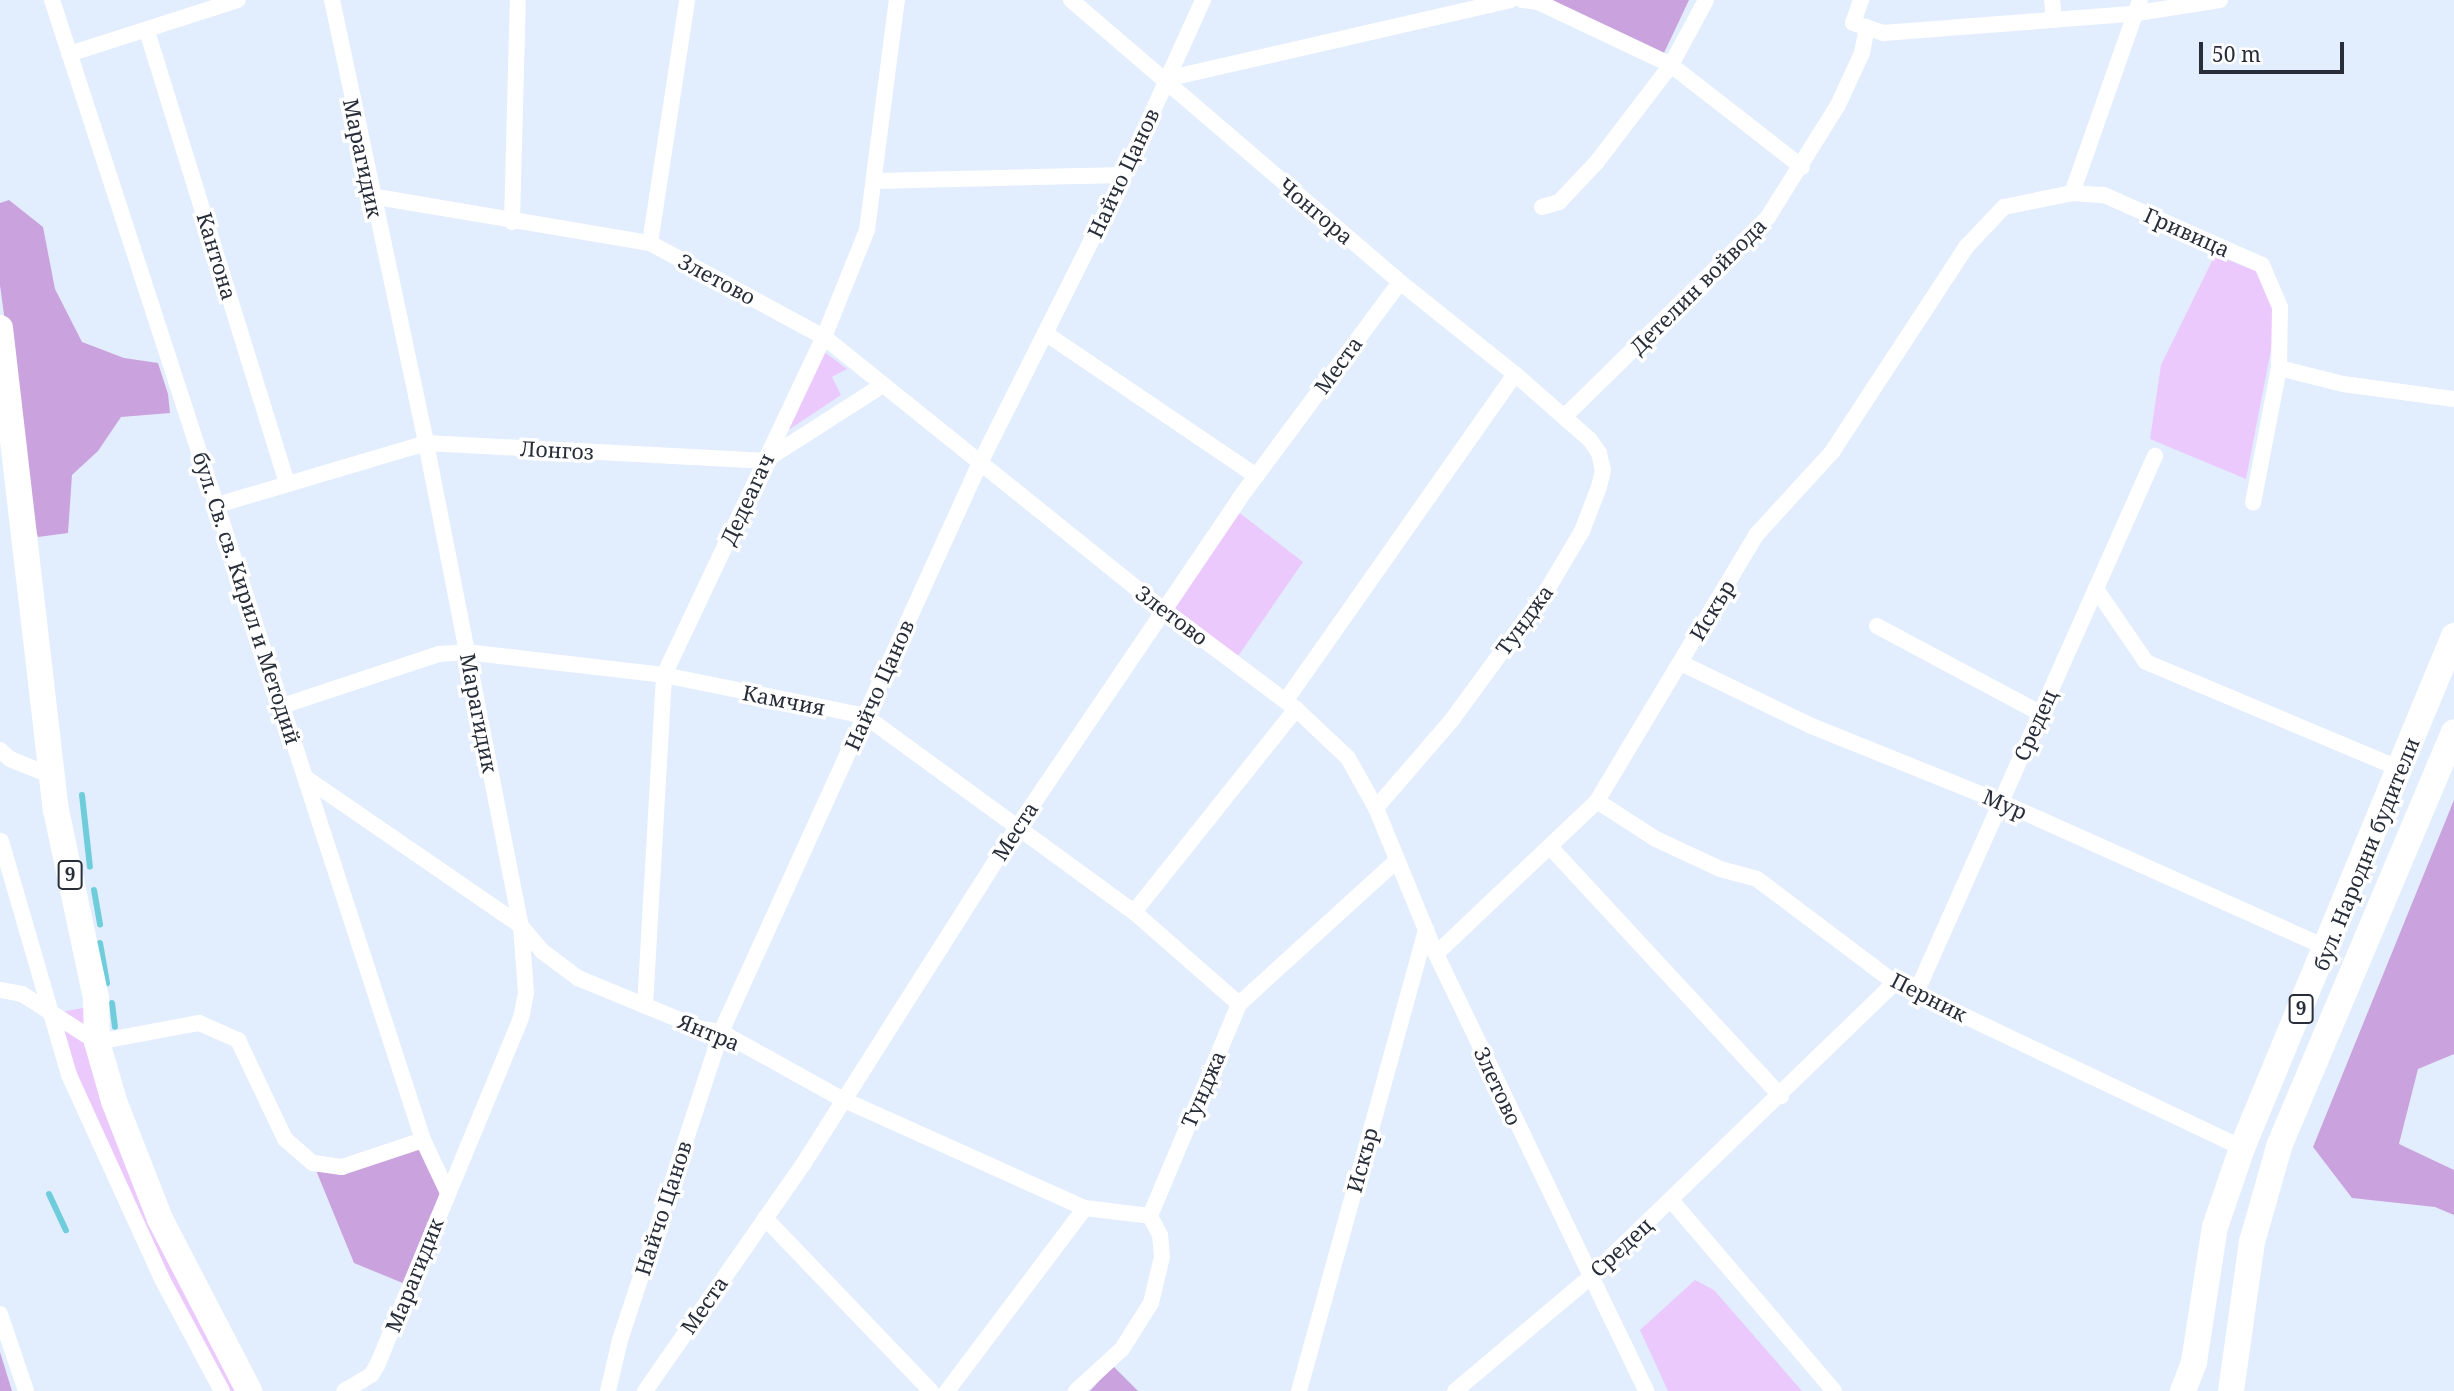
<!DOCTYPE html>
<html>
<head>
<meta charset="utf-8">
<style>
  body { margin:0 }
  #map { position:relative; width:2454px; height:1391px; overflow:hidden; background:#e2edfe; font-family:"Noto Serif",serif }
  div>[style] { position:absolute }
  .green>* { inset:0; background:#ecc9fd }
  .forest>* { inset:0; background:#caa3de }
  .stream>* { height:6px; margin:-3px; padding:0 3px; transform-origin:3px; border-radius:3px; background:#6fcddb }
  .minor>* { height:16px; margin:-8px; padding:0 8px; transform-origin:8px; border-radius:8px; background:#fff }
  .primary>* { height:26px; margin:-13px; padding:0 13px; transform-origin:13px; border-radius:13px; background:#fff }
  span { translate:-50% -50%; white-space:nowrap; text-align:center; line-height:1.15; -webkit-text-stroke:7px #fff; paint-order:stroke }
  .shield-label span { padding:2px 5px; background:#fff; border:2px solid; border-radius:5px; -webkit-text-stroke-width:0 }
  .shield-label { font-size:19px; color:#282e39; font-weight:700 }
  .street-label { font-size:21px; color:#282e39 }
  .scale { position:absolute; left:2199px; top:42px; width:145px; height:32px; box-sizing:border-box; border:4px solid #282e39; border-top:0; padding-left:9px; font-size:21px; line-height:24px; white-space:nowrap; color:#282e39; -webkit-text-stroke:5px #fff; paint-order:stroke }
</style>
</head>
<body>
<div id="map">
  <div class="green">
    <i style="clip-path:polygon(2215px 255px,2258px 272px,2272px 307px,2274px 334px,2246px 479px,2150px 439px,2161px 365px)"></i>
    <i style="clip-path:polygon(822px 350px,847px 369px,832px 377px,841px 395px,790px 429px,785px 423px)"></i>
    <i style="clip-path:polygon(1233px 508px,1303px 562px,1234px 662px,1164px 610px)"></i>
    <i style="clip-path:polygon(88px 1007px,114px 1101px,250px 1391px,222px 1391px,163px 1281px,51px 1014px)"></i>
    <i style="clip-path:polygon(1695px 1280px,1714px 1290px,1802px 1391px,1668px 1391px,1640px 1330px)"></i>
  </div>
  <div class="forest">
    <i style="clip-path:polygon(1551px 0,1689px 0,1663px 55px)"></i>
    <i style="clip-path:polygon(9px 200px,43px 227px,55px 289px,82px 342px,124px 358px,158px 363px,168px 394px,170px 413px,121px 417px,98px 451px,72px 475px,68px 533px,38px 537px,31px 516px,0 285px,0 203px)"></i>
    <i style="clip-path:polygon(2454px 800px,2454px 1054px,2418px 1069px,2399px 1144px,2454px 1170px,2454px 1215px,2435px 1207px,2352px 1198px,2313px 1147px)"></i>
    <i style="clip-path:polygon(423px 1140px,448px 1193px,410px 1286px,354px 1263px,313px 1163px,342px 1167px)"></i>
    <i style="clip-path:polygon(0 1352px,12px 1391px,0 1391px)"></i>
    <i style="clip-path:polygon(1113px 1366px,1138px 1391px,1090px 1391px)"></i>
  </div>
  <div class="stream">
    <i style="left:82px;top:795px;width:72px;rotate:83.7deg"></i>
    <i style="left:94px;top:890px;width:35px;rotate:80deg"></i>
    <i style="left:100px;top:943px;width:41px;rotate:80.1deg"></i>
    <i style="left:112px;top:1003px;width:24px;rotate:83deg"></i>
    <i style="left:49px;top:1194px;width:40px;rotate:65deg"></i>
  </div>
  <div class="minor">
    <i style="left:52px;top:0;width:1199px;rotate:71.97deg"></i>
    <i style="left:423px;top:1140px;width:59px;rotate:64.7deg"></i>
    <i style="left:332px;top:0;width:453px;rotate:78deg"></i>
    <i style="left:426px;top:443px;width:492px;rotate:78.9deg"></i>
    <i style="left:521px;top:926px;width:67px;rotate:85.7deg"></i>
    <i style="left:526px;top:993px;width:25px;rotate:101deg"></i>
    <i style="left:521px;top:1018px;width:374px;rotate:112.5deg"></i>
    <i style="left:378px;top:1364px;width:13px;rotate:122deg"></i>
    <i style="left:371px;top:1375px;width:31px;rotate:149deg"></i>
    <i style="left:1071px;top:0;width:433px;rotate:40.6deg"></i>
    <i style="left:1400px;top:282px;width:147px;rotate:38.7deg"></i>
    <i style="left:1515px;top:374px;width:100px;rotate:41.3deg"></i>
    <i style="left:1590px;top:440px;width:16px;rotate:55deg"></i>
    <i style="left:1599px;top:453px;width:17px;rotate:77deg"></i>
    <i style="left:1603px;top:470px;width:17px;rotate:103deg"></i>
    <i style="left:1599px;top:487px;width:47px;rotate:111.1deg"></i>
    <i style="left:1582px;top:531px;width:69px;rotate:120.7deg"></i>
    <i style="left:1547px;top:590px;width:162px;rotate:126.2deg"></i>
    <i style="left:1451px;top:721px;width:115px;rotate:130.8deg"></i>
    <i style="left:1522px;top:0;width:16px;rotate:7deg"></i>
    <i style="left:1538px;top:2px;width:147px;rotate:25.3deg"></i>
    <i style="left:1671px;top:65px;width:166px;rotate:37.9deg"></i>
    <i style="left:1861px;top:0;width:24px;rotate:109deg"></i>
    <i style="left:1853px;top:23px;width:32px;rotate:18deg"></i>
    <i style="left:1883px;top:33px;width:249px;rotate:-4.4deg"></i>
    <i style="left:2131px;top:14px;width:90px;rotate:-8.9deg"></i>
    <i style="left:2052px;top:0;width:20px;rotate:84deg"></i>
    <i style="left:2140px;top:0;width:205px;rotate:109.4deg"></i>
    <i style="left:2072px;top:193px;width:32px;rotate:4deg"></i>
    <i style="left:2104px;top:195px;width:173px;rotate:23.9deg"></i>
    <i style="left:2262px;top:265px;width:46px;rotate:66.8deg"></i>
    <i style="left:2280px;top:307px;width:61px;rotate:90.9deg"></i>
    <i style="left:2279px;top:368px;width:137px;rotate:100.9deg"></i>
    <i style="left:147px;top:31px;width:472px;rotate:72.8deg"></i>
    <i style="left:69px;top:54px;width:177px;rotate:-17.7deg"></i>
    <i style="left:1166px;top:79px;width:353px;rotate:-12.9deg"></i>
    <i style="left:874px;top:181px;width:250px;rotate:-1.4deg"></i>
    <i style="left:371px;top:196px;width:283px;rotate:9.6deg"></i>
    <i style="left:650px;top:243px;width:198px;rotate:28.4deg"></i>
    <i style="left:824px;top:337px;width:436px;rotate:38.8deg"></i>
    <i style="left:1164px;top:610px;width:165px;rotate:36.9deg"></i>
    <i style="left:1296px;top:709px;width:71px;rotate:43.3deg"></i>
    <i style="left:1348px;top:758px;width:57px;rotate:60.8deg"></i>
    <i style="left:1376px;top:808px;width:158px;rotate:67.7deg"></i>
    <i style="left:1436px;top:954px;width:485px;rotate:64.3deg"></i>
    <i style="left:1542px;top:207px;width:18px;rotate:-16deg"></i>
    <i style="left:1559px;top:202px;width:54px;rotate:-46.5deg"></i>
    <i style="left:1596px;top:163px;width:123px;rotate:-52.6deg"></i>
    <i style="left:1671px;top:65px;width:74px;rotate:-61.7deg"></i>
    <i style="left:512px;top:222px;width:222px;rotate:-88.5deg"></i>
    <i style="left:650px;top:243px;width:246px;rotate:-81.3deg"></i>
    <i style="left:1045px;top:333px;width:255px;rotate:34.1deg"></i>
    <i style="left:2279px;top:368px;width:66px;rotate:14deg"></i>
    <i style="left:2343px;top:384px;width:112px;rotate:7.7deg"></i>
    <i style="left:1564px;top:417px;width:286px;rotate:-44.4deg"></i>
    <i style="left:1768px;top:217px;width:132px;rotate:-58deg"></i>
    <i style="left:1838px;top:105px;width:57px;rotate:-65.2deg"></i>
    <i style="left:1862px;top:53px;width:26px;rotate:-79deg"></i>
    <i style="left:217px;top:505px;width:218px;rotate:-16.5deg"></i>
    <i style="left:426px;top:443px;width:338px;rotate:3deg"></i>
    <i style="left:764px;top:461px;width:141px;rotate:-32.6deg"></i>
    <i style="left:2096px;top:589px;width:88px;rotate:55.6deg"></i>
    <i style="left:2146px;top:662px;width:277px;rotate:22.8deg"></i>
    <i style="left:1877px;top:626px;width:185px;rotate:28.1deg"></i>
    <i style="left:1681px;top:663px;width:142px;rotate:25.8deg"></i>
    <i style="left:1809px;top:725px;width:207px;rotate:21.9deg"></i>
    <i style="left:2001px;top:802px;width:358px;rotate:24.1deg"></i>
    <i style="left:1286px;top:700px;width:398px;rotate:-54.9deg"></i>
    <i style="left:282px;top:706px;width:165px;rotate:-18.3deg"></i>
    <i style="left:439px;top:654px;width:27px;rotate:-4deg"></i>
    <i style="left:466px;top:652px;width:199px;rotate:6.6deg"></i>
    <i style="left:664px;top:675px;width:205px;rotate:11.5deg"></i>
    <i style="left:865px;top:716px;width:333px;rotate:36.1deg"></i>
    <i style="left:1134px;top:912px;width:140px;rotate:41.2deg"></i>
    <i style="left:0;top:750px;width:13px;rotate:42deg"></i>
    <i style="left:10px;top:759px;width:45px;rotate:22deg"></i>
    <i style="left:306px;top:778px;width:261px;rotate:34.5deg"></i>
    <i style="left:521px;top:926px;width:33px;rotate:50deg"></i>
    <i style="left:542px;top:951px;width:45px;rotate:36.9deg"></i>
    <i style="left:578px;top:978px;width:134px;rotate:22.4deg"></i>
    <i style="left:702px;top:1029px;width:19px;rotate:9deg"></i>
    <i style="left:721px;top:1032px;width:138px;rotate:29deg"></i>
    <i style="left:842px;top:1099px;width:266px;rotate:24.2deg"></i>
    <i style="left:1085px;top:1208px;width:65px;rotate:7deg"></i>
    <i style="left:1597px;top:801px;width:70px;rotate:32.8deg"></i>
    <i style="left:1656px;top:839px;width:71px;rotate:25.1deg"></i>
    <i style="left:1720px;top:869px;width:38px;rotate:15deg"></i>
    <i style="left:1757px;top:879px;width:173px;rotate:37deg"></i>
    <i style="left:1895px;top:983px;width:384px;rotate:25.4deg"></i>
    <i style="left:1px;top:841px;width:244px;rotate:73.8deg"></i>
    <i style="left:69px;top:1075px;width:226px;rotate:65.5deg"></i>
    <i style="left:163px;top:1281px;width:125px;rotate:61.8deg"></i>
    <i style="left:1552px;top:849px;width:337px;rotate:47.2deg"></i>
    <i style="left:1134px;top:912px;width:260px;rotate:-51.4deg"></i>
    <i style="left:1436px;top:954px;width:222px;rotate:-43.5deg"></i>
    <i style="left:1597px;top:801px;width:310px;rotate:-59.1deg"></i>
    <i style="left:1756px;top:535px;width:113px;rotate:-47.5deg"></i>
    <i style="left:1832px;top:452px;width:246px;rotate:-56.8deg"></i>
    <i style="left:1967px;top:246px;width:54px;rotate:-46.5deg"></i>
    <i style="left:2004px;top:207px;width:69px;rotate:-11.6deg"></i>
    <i style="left:0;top:990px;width:22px;rotate:10deg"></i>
    <i style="left:22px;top:994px;width:89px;rotate:32.6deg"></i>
    <i style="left:97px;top:1042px;width:104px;rotate:-10.6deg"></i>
    <i style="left:199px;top:1023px;width:43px;rotate:23.6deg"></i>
    <i style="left:238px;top:1040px;width:110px;rotate:64.6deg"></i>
    <i style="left:285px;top:1139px;width:37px;rotate:41deg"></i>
    <i style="left:313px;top:1163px;width:29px;rotate:8deg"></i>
    <i style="left:342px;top:1167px;width:85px;rotate:-18.4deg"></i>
    <i style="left:1916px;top:993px;width:588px;rotate:-66.01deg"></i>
    <i style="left:645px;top:1006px;width:332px;rotate:-86.7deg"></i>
    <i style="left:664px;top:675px;width:374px;rotate:-64.7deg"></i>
    <i style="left:824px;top:337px;width:115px;rotate:-68.1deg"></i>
    <i style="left:867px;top:230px;width:232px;rotate:-82.6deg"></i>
    <i style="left:1671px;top:1200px;width:251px;rotate:49.5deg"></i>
    <i style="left:1150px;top:1216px;width:230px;rotate:-67.2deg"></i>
    <i style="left:1239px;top:1004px;width:212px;rotate:-42.3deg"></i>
    <i style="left:765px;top:1218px;width:240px;rotate:46.2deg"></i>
    <i style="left:0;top:1314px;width:81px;rotate:71.3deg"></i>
    <i style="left:608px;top:1391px;width:52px;rotate:-76.8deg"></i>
    <i style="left:620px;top:1340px;width:324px;rotate:-71.8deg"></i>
    <i style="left:721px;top:1032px;width:625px;rotate:-65.53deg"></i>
    <i style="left:980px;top:463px;width:322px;rotate:-63.4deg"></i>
    <i style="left:1124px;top:175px;width:192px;rotate:-65.7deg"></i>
    <i style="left:645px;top:1391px;width:278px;rotate:-55.1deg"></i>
    <i style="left:804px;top:1163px;width:399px;rotate:-57.6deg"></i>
    <i style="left:1018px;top:826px;width:395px;rotate:-55.9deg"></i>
    <i style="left:1239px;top:499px;width:270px;rotate:-53.4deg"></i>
    <i style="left:947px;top:1391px;width:229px;rotate:-53deg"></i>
    <i style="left:1076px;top:1391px;width:62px;rotate:-42.4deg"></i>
    <i style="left:1122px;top:1349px;width:54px;rotate:-57.8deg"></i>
    <i style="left:1151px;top:1303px;width:47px;rotate:-76.6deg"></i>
    <i style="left:1162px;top:1257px;width:22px;rotate:-95deg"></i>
    <i style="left:1160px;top:1235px;width:21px;rotate:-118deg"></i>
    <i style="left:1299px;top:1391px;width:479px;rotate:-74.6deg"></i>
    <i style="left:1455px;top:1391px;width:175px;rotate:-40.1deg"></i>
    <i style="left:1589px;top:1278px;width:425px;rotate:-44deg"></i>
  </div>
  <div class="primary">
    <i style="left:0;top:328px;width:485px;rotate:83.4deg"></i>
    <i style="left:56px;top:810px;width:192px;rotate:78deg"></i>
    <i style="left:96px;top:998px;width:44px;rotate:88.7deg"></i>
    <i style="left:97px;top:1042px;width:61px;rotate:73.9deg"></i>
    <i style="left:114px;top:1101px;width:127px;rotate:68.7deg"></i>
    <i style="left:160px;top:1219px;width:194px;rotate:62.6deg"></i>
    <i style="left:2183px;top:1391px;width:31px;rotate:-69deg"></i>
    <i style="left:2194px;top:1362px;width:137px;rotate:-81.2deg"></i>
    <i style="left:2215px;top:1227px;width:83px;rotate:-71.1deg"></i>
    <i style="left:2242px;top:1148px;width:554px;rotate:-67.51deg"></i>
    <i style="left:2231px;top:1391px;width:150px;rotate:-82deg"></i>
    <i style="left:2252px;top:1242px;width:102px;rotate:-74.1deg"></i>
    <i style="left:2280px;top:1144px;width:447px;rotate:-67.1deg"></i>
  </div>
  <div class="shield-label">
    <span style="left:70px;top:875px">9</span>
    <span style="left:2301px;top:1009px">9</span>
  </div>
  <div class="street-label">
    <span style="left:363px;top:158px;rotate:78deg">Марагидик</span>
    <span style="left:1123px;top:173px;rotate:-65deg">Найчо Цанов</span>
    <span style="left:1316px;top:211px;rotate:40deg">Чонгора</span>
    <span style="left:2187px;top:232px;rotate:24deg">Гривица</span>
    <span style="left:217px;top:256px;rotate:73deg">Кантона</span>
    <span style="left:717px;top:279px;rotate:28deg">Злетово</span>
    <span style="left:1698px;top:286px;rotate:-45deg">Детелин войвода</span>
    <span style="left:1338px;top:365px;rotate:-54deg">Места</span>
    <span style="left:557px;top:450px;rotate:3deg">Лонгоз</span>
    <span style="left:747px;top:499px;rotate:-65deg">Дедеагач</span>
    <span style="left:247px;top:598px;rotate:72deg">бул. Св. св. Кирил и Методий</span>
    <span style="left:1712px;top:610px;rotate:-59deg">Искър</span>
    <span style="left:1172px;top:615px;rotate:37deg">Злетово</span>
    <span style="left:1524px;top:620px;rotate:-54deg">Тунджа</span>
    <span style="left:879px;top:685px;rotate:-66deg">Найчо Цанов</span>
    <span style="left:784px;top:700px;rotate:11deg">Камчия</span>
    <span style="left:479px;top:713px;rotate:79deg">Марагидик</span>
    <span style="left:2035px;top:725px;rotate:-66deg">Средец</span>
    <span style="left:2005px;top:804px;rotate:23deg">Мур</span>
    <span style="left:1015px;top:831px;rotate:-57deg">Места</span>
    <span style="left:2366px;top:854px;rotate:-68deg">бул. Народни будители</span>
    <span style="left:1929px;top:997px;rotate:27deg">Перник</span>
    <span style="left:709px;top:1032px;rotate:22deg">Янтра</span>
    <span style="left:1498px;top:1086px;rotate:65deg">Злетово</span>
    <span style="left:1203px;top:1089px;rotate:-67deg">Тунджа</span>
    <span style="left:1362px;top:1160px;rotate:-75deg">Искър</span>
    <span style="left:663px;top:1208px;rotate:-72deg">Найчо Цанов</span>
    <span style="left:1621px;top:1247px;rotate:-43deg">Средец</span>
    <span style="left:414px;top:1275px;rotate:-68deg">Марагидик</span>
    <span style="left:704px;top:1305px;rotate:-55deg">Места</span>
  </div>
  <div class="scale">50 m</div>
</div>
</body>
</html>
